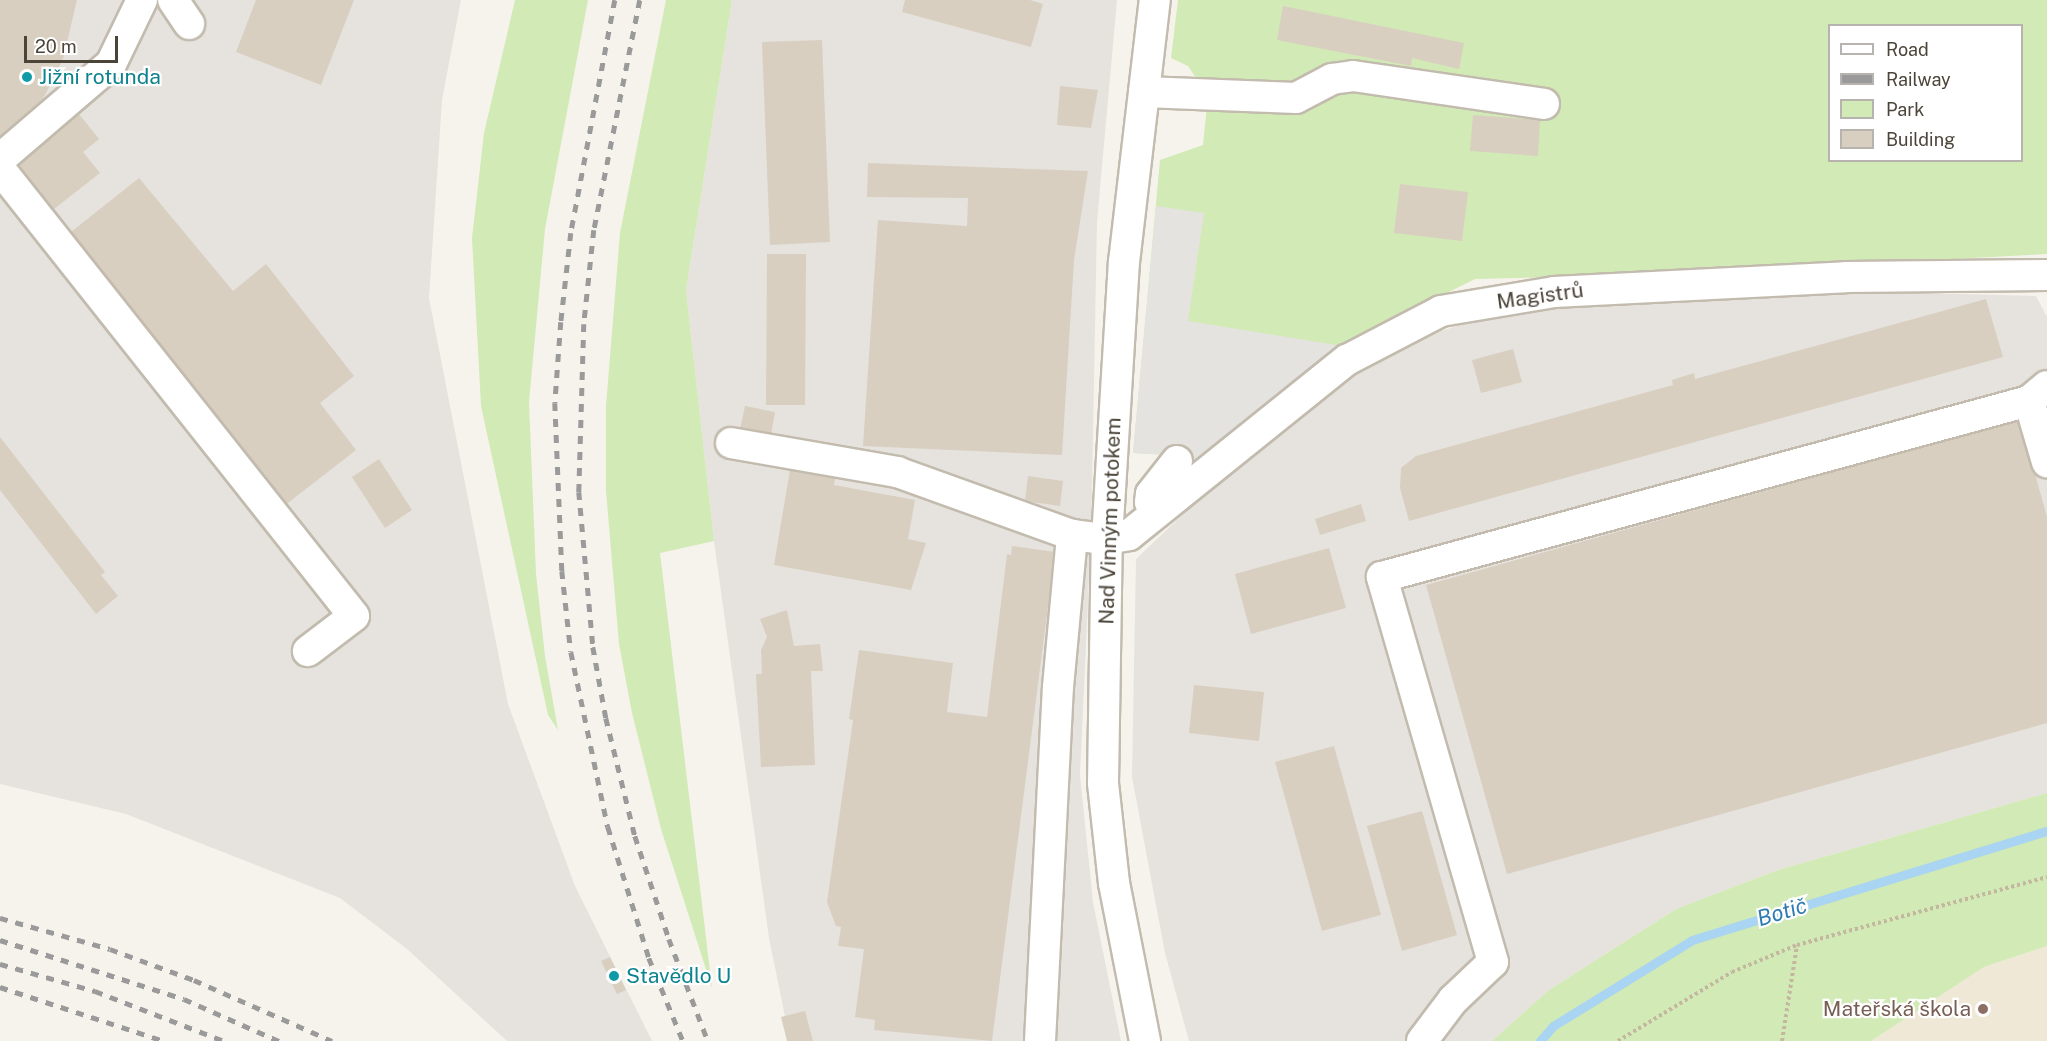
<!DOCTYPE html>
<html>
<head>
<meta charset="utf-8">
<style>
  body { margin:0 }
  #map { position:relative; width:2047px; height:1041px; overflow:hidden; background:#f6f3ec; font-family:"Public Sans",sans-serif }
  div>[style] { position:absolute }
  .industrial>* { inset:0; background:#e6e2dd }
  .education>* { inset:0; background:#efe8d6 }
  .green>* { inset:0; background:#d2eab5 }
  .parking>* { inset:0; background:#e5e3e0 }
  .stream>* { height:9px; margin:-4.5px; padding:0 4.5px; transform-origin:4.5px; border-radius:4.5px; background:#a9d4f2 }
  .building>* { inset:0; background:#d8cfc1 }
  .path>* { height:4px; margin-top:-2px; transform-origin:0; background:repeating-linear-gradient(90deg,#c4b79f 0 3px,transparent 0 6px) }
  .roads { filter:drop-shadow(2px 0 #c2bbae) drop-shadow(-2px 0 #c2bbae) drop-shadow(0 2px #c2bbae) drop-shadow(0 -2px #c2bbae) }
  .minor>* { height:30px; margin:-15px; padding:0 15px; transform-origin:15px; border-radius:15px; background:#fff }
  .rail>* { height:4.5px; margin-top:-2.25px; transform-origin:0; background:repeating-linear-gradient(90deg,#9a9a9a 0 8px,transparent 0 16px) }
  .dots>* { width:16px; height:16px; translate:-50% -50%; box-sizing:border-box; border:3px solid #fff; border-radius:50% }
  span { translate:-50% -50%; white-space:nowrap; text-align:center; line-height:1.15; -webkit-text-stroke:4.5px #fff; paint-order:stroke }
  .culture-label { font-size:21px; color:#0d838f }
  .left { translate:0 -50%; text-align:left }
  .street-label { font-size:21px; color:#4b4439 }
  .education-label { font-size:21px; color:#785e54 }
  .right { translate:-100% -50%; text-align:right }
  .water-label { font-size:22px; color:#2e7ab2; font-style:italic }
  .legend { position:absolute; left:1828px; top:24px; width:195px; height:138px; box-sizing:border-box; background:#fff; border:2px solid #b7b4b0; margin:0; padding:8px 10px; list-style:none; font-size:18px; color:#4b4439 }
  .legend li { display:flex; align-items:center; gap:12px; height:30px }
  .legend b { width:30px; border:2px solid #b7b4b0 }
  .scale { position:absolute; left:24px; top:36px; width:94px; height:27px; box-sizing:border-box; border:3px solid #4b4439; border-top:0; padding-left:8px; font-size:18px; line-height:21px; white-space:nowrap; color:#4b4439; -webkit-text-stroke:4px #fff; paint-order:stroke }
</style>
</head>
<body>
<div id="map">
  <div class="industrial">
    <i style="clip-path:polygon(0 0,461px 0,442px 100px,429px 298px,508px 704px,575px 886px,652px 1041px,507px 1041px,407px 949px,340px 898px,126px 814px,0 784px)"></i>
    <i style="clip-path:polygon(732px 0,1117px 0,1097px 222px,1091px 537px,1080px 775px,1093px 902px,1121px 1041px,790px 1041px,769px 938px,714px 541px,686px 290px)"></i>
    <i style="clip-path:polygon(1846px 291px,2036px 296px,2047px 317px,2047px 793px,1778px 870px,1676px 909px,1549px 990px,1492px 1041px,1189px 1041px,1165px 953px,1132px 777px,1136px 559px,1254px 447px,1383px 350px,1521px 305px)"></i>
  </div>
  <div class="education">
    <i style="clip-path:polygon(2047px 946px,2047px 1041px,1871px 1041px,1984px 967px)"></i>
  </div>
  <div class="green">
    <i style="clip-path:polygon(515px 0,588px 0,545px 229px,529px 402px,536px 574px,545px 656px,558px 730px,548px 715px,481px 406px,472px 238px,484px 133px)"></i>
    <i style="clip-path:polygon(666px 0,732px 0,686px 290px,714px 541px,660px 553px,712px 988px,661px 829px,632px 713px,619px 644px,606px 491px,606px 406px,620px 233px)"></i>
    <i style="clip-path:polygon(evenodd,1178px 0,2047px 0,2047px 254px,1649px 275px,1475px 279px,1372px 330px,1168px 455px,1133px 453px,1160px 160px,1203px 145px,1209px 85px,1198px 81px,1188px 66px,1171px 58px,1178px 0,1830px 26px,2022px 26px,2022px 160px,1830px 160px,1830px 26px)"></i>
    <i style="clip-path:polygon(2047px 793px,2047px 946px,1984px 967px,1871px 1041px,1492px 1041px,1549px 990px,1676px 909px,1778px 870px)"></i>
  </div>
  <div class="parking">
    <i style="clip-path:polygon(1156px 206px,1204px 213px,1188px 321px,1348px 347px,1186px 468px,1168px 455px,1133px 453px)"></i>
  </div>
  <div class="stream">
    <i style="left:1540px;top:1041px;width:20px;rotate:-49deg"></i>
    <i style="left:1553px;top:1026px;width:163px;rotate:-31.7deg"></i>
    <i style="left:1692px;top:940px;width:371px;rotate:-17.1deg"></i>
  </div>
  <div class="building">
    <i style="clip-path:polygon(0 0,77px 0,63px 59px,45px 95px,26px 123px,0 144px)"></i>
    <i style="clip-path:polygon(256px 0,354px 0,321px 85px,236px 52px)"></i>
    <i style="clip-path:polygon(905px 0,1030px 0,1043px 4px,1031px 47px,902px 12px)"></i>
    <i style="clip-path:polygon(1283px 6px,1464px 43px,1459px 69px,1412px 58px,1411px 66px,1277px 40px)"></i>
    <i style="clip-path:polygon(822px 40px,830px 242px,770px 245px,762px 42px)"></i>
    <i style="clip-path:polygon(1060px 86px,1098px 90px,1091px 128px,1057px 125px)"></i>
    <i style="clip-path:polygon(79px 114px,99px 139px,83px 152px,100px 173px,54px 209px,17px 163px)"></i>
    <i style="clip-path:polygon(1473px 115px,1540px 120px,1538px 156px,1470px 151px)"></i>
    <i style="clip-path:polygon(868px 163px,1088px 171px,1074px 260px,1062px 455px,863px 446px,878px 220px,967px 226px,968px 198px,867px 197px)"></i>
    <i style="clip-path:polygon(139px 178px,233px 291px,266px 264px,354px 376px,320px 403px,356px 450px,284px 506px,71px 232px)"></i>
    <i style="clip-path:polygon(1400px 184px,1468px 192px,1462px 241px,1394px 233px)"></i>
    <i style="clip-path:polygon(767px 254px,806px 254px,805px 405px,766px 405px)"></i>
    <i style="clip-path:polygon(1986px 299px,2003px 357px,1409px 521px,1400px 488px,1401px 468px,1416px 456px,1673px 385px,1672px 380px,1694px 373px,1695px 379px)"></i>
    <i style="clip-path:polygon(1513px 349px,1522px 382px,1481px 393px,1472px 360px)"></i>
    <i style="clip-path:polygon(745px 406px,775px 412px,771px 435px,740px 429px)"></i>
    <i style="clip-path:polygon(2020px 420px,2047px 517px,2047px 723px,1507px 874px,1426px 585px)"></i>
    <i style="clip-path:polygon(0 437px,105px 572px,101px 575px,118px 596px,96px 614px,0 490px)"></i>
    <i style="clip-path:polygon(379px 459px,412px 510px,385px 528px,352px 477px)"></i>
    <i style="clip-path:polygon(791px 464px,836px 472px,834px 485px,915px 500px,908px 539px,926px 543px,911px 590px,774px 565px)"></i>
    <i style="clip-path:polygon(1028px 476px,1063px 481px,1060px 506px,1025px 501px)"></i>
    <i style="clip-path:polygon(1361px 504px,1366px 521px,1320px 535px,1315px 519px)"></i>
    <i style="clip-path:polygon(1012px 546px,1055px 552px,992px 1041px,874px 1030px,875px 1020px,855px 1017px,864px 949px,838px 946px,841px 927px,836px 926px,827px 902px,853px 720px,849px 719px,859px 650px,953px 663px,947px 712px,987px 717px,1007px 554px,1011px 555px)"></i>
    <i style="clip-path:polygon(1329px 548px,1346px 608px,1251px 634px,1235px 574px)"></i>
    <i style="clip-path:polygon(787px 610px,794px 646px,820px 644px,823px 671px,811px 671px,815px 765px,761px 767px,756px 674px,762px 674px,761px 650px,767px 637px,760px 619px)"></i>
    <i style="clip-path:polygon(1194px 685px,1264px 692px,1259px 741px,1189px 733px)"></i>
    <i style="clip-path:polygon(1334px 746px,1381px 915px,1322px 931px,1275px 762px)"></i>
    <i style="clip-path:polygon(1422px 811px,1457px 935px,1402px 951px,1367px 826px)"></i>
    <i style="clip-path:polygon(610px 957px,626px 990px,617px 994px,601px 961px)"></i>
    <i style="clip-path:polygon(805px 1011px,813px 1041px,787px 1041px,781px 1017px)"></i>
  </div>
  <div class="path">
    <i style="left:1618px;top:1041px;width:133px;rotate:-31.2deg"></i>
    <i style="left:1732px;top:972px;width:70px;rotate:-22.6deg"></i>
    <i style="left:1797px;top:945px;width:259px;rotate:-15.2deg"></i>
    <i style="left:1782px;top:1041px;width:97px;rotate:-81.1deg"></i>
  </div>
  <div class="roads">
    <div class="minor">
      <i style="left:173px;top:0;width:29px;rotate:56deg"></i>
      <i style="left:1144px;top:92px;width:152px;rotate:2.3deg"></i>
      <i style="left:1296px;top:98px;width:41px;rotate:-27.8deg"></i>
      <i style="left:1332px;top:79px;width:21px;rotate:-8deg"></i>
      <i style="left:1353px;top:76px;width:193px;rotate:8.3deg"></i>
      <i style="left:0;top:159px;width:146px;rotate:-40.6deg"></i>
      <i style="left:111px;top:64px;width:71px;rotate:-64.2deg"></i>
      <i style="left:0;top:169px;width:570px;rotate:51.62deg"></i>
      <i style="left:354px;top:616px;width:58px;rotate:142.7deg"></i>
      <i style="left:2029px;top:401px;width:64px;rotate:73.6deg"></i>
      <i style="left:731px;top:443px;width:169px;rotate:9.9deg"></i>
      <i style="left:897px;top:472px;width:186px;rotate:19.8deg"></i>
      <i style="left:1157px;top:512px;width:12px;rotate:-125deg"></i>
      <i style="left:1150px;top:502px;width:8px;rotate:-83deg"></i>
      <i style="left:1151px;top:494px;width:42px;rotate:-51.8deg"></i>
      <i style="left:1040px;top:1041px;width:354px;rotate:-87.1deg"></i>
      <i style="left:1058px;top:687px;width:153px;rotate:-84.7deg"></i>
      <i style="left:1072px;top:535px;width:35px;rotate:7deg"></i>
      <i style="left:1107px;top:539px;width:22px;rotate:-10deg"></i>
      <i style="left:1129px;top:535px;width:280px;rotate:-38.8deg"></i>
      <i style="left:1347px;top:360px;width:106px;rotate:-27.5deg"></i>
      <i style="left:1441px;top:311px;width:115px;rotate:-9.5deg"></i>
      <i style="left:1554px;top:292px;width:292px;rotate:-2.9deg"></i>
      <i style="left:1846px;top:277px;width:201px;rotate:-0.6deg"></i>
      <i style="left:1145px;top:1041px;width:161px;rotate:-101.1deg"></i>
      <i style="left:1114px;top:883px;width:101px;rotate:-96.3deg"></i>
      <i style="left:1103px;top:783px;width:244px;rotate:-89.1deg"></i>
      <i style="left:1107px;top:539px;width:278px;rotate:-86.5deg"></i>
      <i style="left:1124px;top:262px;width:264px;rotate:-83.3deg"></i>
      <i style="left:1422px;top:1041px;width:51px;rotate:-52.9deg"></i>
      <i style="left:1453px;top:1000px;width:55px;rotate:-43.5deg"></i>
      <i style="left:1493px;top:962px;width:401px;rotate:-106.1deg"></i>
      <i style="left:1382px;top:577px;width:671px;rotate:-15.22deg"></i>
      <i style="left:2029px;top:401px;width:23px;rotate:-40deg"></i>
    </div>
  </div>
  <div class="rail">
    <i style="left:615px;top:0;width:237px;rotate:100.7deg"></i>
    <i style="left:571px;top:233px;width:90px;rotate:96.4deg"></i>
    <i style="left:561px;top:322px;width:81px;rotate:94.2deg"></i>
    <i style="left:555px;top:403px;width:168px;rotate:87.6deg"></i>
    <i style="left:562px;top:571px;width:81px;rotate:83.7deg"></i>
    <i style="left:571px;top:652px;width:179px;rotate:78.1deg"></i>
    <i style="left:608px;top:827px;width:137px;rotate:72.6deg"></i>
    <i style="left:649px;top:958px;width:90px;rotate:67.7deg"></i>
    <i style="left:640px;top:0;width:235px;rotate:101.3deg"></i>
    <i style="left:594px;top:230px;width:95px;rotate:96.1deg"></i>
    <i style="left:584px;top:324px;width:168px;rotate:91.7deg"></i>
    <i style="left:579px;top:492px;width:156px;rotate:84.8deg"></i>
    <i style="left:593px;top:647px;width:72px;rotate:79.6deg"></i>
    <i style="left:606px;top:718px;width:122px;rotate:76.2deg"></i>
    <i style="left:635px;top:836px;width:108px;rotate:71.7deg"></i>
    <i style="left:669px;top:939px;width:109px;rotate:69.1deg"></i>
    <i style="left:0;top:918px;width:114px;rotate:15.7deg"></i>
    <i style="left:110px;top:949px;width:90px;rotate:20.3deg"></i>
    <i style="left:194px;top:980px;width:151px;rotate:23.8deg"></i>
    <i style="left:0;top:940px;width:193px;rotate:17.8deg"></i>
    <i style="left:184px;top:999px;width:104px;rotate:23.9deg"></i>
    <i style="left:0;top:964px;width:99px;rotate:15.9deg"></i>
    <i style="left:95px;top:991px;width:138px;rotate:21.2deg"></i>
    <i style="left:0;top:987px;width:173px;rotate:18.2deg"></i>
  </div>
  <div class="dots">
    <i style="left:27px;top:77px;background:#0f9aa8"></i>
    <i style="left:614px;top:976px;background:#0f9aa8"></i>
    <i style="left:1983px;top:1009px;background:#8d6e63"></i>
  </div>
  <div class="culture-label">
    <span class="left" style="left:39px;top:77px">Jižní rotunda</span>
    <span class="left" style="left:626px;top:976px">Stavědlo U</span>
  </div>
  <div class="street-label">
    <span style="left:1540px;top:296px;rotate:-8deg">Magistrů</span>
    <span style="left:1110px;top:521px;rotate:-88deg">Nad Vinným potokem</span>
  </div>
  <div class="education-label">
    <span class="right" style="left:1971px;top:1009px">Mateřská škola</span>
  </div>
  <div class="water-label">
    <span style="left:1782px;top:912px;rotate:-17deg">Botič</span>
  </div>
  <ul class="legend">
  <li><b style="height:8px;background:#fff"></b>Road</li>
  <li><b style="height:8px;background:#9a9a9a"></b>Railway</li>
  <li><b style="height:16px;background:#d2eab5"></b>Park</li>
  <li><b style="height:16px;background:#d8cfc1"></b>Building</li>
  </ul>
  <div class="scale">20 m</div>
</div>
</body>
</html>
